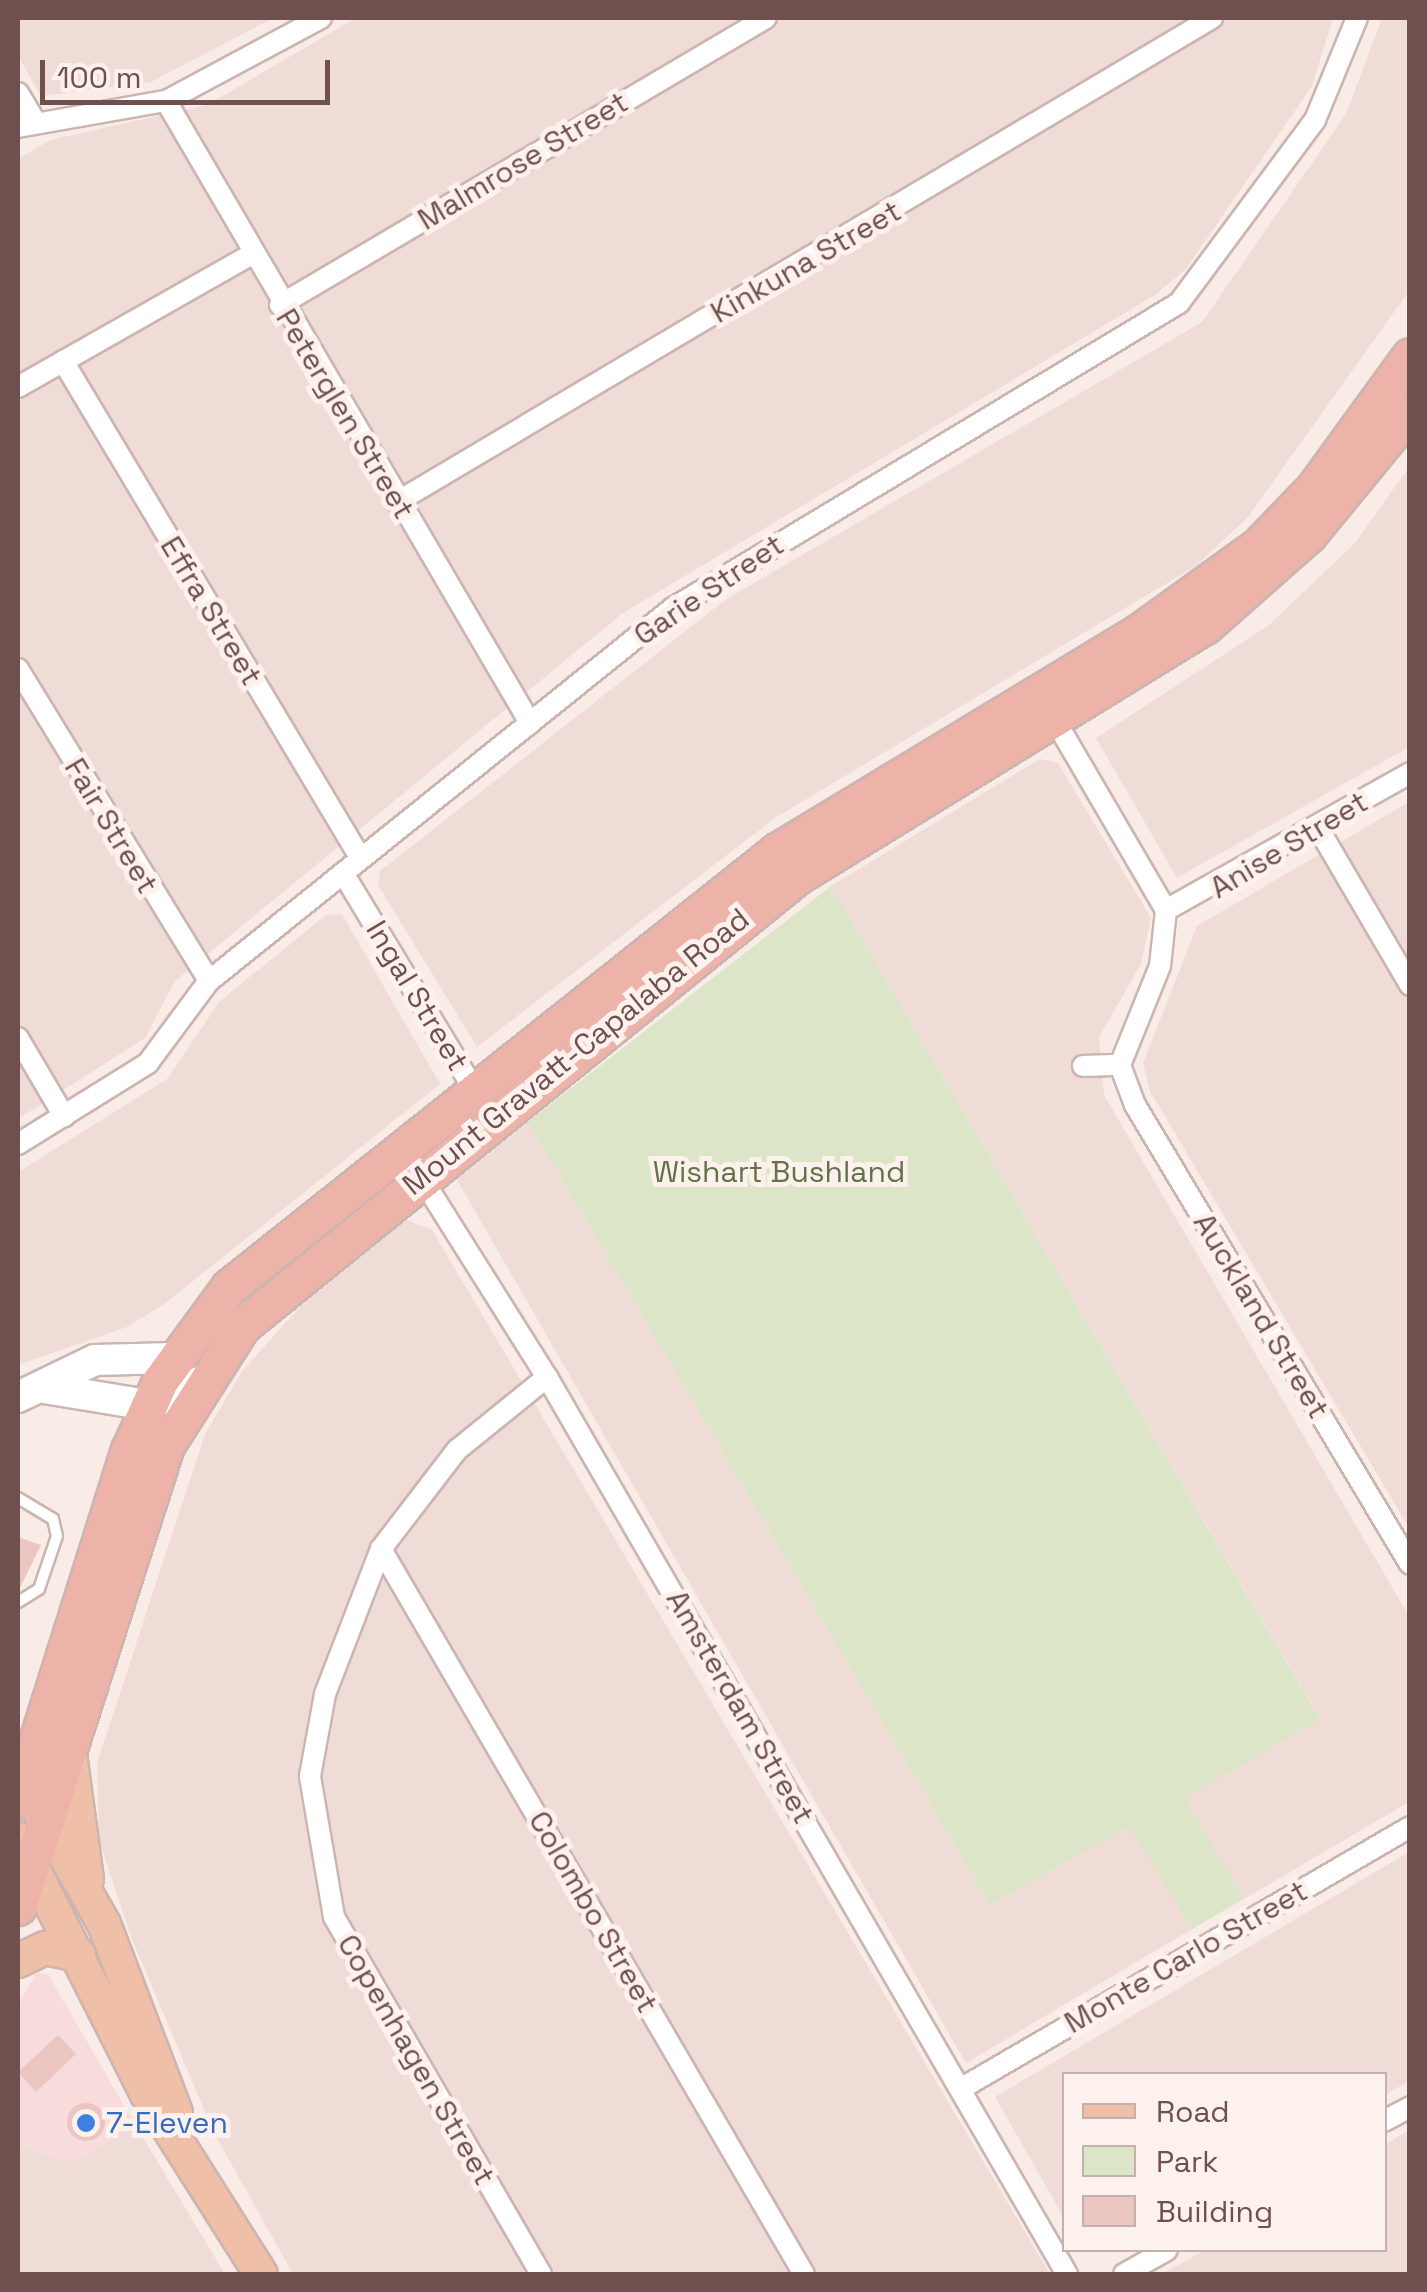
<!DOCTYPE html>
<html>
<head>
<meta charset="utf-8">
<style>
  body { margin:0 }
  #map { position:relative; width:1427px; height:2292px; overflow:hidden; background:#f9ece6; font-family:"Space Grotesk",sans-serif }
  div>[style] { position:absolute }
  .residential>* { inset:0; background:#f0dcd6 }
  .commercial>* { inset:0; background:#f8dbdb }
  .green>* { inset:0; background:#dce5c7 }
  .building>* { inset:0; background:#ebc6c1 }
  .round { border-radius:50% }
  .roads { filter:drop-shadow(2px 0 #ccb4b1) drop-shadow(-2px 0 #ccb4b1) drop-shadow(0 2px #ccb4b1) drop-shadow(0 -2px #ccb4b1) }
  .service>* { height:10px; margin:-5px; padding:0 5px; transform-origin:5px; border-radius:5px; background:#fff }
  .minor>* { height:20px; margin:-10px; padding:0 10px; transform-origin:10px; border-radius:10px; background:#fff }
  .secondary>* { height:30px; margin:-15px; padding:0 15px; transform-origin:15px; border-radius:15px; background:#fff }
  .primary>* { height:32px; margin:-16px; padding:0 16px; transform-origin:16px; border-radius:16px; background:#efbfa7 }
  .trunk>* { height:35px; margin:-17.5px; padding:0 17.5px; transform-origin:17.5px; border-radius:17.5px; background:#edb2a8 }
  .dots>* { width:28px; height:28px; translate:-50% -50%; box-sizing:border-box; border:5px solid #fcf1ec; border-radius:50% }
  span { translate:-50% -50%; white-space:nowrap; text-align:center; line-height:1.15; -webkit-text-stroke:10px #fcf1ec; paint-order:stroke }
  .street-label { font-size:30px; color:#6f504e }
  .park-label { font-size:30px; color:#627348 }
  .shop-label { font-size:30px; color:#366cbe }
  .left { translate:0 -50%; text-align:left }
  .frame { position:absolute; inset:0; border:20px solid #6f504e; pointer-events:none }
  .legend { position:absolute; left:1062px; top:2072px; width:325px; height:180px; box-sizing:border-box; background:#fcf1ec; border:2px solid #c4b1ad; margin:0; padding:12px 18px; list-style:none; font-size:30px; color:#6f504e }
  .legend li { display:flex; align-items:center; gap:20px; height:50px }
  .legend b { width:50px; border:2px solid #c4b1ad }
  .scale { position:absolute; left:40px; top:60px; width:290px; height:45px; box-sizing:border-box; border:5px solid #6f504e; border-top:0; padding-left:12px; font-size:30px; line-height:35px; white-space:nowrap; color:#6f504e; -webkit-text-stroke:8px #fcf1ec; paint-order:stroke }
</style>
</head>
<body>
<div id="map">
  <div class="residential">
    <i style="clip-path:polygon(18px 18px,273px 18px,151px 82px,41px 96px,18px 56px)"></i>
    <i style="clip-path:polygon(356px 18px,1333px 18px,1312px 86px,1186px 269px,1155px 295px,623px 613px,175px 981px,145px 1038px,18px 1119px,18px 159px,50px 140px,207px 105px)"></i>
    <i style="clip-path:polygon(1382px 18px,1409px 18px,1409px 291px,1248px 517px,1197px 565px,775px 818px,477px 1047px,378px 885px,380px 871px,725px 600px,1202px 322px,1346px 114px)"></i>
    <i style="clip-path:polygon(1409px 467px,1409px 747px,1177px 878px,1096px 738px,1269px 625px,1355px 543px)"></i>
    <i style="clip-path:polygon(1040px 759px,1058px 763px,1151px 918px,1141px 964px,1099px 1037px,1104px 1095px,1409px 1616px,1409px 1802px,1244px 1899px,1184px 1798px,1320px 1718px,831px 886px)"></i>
    <i style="clip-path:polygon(1409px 802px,1409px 1528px,1150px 1091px,1143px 1063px,1197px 926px)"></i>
    <i style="clip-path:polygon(342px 914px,440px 1084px,163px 1305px,127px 1327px,18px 1365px,18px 1172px,167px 1079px,220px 1001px,326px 915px)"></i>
    <i style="clip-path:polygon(528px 1122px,990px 1905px,1130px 1825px,1192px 1929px,966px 2063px,457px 1180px)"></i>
    <i style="clip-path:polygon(406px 1220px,432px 1230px,1050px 2274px,293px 2274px,214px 2133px,131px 1937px,99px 1840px,97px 1763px,205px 1434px,243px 1370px,301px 1306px)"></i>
    <i style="clip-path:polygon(1409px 1852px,1409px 2081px,1385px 2095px,1384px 2074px,1064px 2074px,1064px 2218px,995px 2097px)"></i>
    <i style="clip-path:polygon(136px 2126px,225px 2274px,18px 2274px,18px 2146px,74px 2162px)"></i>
    <i style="clip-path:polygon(1409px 2130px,1409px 2274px,1162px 2274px,1205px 2250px,1384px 2250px,1385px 2145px)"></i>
  </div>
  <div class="commercial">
    <i style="clip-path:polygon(36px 1973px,48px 1974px,136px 2126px,74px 2162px,18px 2146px,18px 2005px)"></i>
  </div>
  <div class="green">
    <i style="clip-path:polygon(831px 886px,1320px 1719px,1185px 1798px,1244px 1899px,1192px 1929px,1129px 1826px,990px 1905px,528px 1122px)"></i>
  </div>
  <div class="building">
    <i style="clip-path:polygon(18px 1537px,41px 1545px,18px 1592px)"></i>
    <i style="clip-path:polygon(58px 2035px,76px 2054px,36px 2092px,18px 2072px)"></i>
    <i class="round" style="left:67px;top:2103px;width:38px;height:38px"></i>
  </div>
  <div class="roads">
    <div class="service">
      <i style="left:18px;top:1498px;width:41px;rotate:31deg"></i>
      <i style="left:53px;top:1519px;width:17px;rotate:77deg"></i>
      <i style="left:57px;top:1536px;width:56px;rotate:108.8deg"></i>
      <i style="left:39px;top:1589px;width:25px;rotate:148deg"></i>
    </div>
    <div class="minor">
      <i style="left:18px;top:93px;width:29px;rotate:59deg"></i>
      <i style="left:166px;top:101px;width:721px;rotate:59.66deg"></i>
      <i style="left:18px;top:127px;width:150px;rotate:-10deg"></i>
      <i style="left:166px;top:101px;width:176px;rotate:-28.2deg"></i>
      <i style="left:280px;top:305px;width:564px;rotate:-30.56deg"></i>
      <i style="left:63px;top:361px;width:580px;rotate:59.1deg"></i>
      <i style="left:18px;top:387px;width:267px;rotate:-29.6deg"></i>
      <i style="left:397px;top:502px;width:948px;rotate:-30.7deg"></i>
      <i style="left:18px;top:669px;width:366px;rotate:58.5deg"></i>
      <i style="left:1049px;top:710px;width:232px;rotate:59.7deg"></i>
      <i style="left:1166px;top:910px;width:56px;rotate:96.1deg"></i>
      <i style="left:1160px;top:966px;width:107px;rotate:112deg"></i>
      <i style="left:1120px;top:1065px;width:43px;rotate:69.4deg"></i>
      <i style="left:1135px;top:1105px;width:535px;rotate:59.07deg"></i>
      <i style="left:1318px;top:828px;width:182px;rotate:59.6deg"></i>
      <i style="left:343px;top:873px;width:263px;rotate:58.8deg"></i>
      <i style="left:1166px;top:910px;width:280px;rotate:-29.3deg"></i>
      <i style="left:18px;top:1038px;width:91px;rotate:59.5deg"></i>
      <i style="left:1083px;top:1066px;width:37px;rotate:-2deg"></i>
      <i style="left:18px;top:1144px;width:153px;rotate:-31.9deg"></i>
      <i style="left:148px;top:1063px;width:102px;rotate:-53.4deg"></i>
      <i style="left:209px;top:981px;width:595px;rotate:-38.8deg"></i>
      <i style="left:673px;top:608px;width:591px;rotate:-31.08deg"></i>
      <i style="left:1179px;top:303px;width:228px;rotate:-53.4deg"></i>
      <i style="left:1315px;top:120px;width:110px;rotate:-67.6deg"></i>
      <i style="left:402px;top:1147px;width:272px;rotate:57.8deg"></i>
      <i style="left:547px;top:1377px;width:1037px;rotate:59.9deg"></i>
      <i style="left:381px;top:1549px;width:839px;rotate:59.74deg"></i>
      <i style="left:962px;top:2088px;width:518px;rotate:-30.22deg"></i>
      <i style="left:1384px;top:2121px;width:30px;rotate:-28deg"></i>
      <i style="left:541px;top:2274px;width:413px;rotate:-120.1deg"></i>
      <i style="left:334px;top:1917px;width:143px;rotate:-99.7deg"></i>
      <i style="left:310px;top:1776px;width:83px;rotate:-79.6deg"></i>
      <i style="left:325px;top:1694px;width:155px;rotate:-68.9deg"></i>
      <i style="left:381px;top:1549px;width:125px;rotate:-52.5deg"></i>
      <i style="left:457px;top:1450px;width:116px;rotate:-39deg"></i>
      <i style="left:1124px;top:2274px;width:49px;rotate:-29.2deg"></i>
    </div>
    <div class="secondary">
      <i style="left:44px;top:1388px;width:105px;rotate:9.3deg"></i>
      <i style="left:148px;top:1405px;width:56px;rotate:-24.3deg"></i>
      <i style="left:18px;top:1397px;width:85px;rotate:-25.7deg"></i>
      <i style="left:95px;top:1360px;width:79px;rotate:-1.5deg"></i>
    </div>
    <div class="primary">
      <i style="left:69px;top:1746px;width:134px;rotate:82.3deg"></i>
      <i style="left:36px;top:1804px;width:138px;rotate:60.5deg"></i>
      <i style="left:104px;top:1924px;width:202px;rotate:69.1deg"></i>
      <i style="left:18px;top:1839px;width:286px;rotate:63.2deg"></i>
      <i style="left:147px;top:2094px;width:213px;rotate:57.7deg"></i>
      <i style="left:18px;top:1961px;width:30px;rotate:-26deg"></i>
      <i style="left:45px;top:1948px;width:35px;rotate:12deg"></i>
    </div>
    <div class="trunk">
      <i style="left:18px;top:1801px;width:368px;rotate:-72.5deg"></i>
      <i style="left:129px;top:1450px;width:76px;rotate:-65.8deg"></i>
      <i style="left:160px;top:1381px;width:117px;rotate:-53.7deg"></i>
      <i style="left:229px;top:1287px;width:700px;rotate:-38.51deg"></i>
      <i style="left:777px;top:851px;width:419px;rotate:-31.2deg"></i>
      <i style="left:1136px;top:634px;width:150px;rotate:-35.8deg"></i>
      <i style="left:1258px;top:546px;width:81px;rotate:-46deg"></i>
      <i style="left:1314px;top:488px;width:163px;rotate:-54deg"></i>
      <i style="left:18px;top:1907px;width:486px;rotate:-72.2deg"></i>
      <i style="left:167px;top:1444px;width:140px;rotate:-57.6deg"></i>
      <i style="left:242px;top:1326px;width:715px;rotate:-38.99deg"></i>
      <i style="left:798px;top:876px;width:478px;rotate:-31.6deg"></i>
      <i style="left:1205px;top:626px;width:137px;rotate:-41.5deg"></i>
      <i style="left:1308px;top:535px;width:161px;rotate:-50.6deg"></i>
    </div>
  </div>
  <div class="dots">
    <i style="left:86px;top:2123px;background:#3f7fe0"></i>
  </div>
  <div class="street-label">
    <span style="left:523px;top:161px;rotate:-31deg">Malmrose Street</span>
    <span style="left:806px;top:262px;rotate:-30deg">Kinkuna Street</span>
    <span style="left:345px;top:414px;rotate:59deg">Peterglen Street</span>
    <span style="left:709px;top:590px;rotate:-34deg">Garie Street</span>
    <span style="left:211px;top:611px;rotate:59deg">Effra Street</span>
    <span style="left:111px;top:826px;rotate:59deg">Fair Street</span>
    <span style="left:1289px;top:845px;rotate:-31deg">Anise Street</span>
    <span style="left:417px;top:996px;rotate:59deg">Ingal Street</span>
    <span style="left:576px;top:1052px;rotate:-39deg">Mount Gravatt-Capalaba Road</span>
    <span style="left:1261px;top:1316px;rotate:59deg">Auckland Street</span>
    <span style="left:740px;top:1707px;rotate:60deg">Amsterdam Street</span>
    <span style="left:593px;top:1912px;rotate:60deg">Colombo Street</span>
    <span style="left:1186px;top:1957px;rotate:-30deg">Monte Carlo Street</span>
    <span style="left:416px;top:2060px;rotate:60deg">Copenhagen Street</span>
  </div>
  <div class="park-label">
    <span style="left:779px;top:1172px">Wishart Bushland</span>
  </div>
  <div class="shop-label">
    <span class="left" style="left:106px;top:2123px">7-Eleven</span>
  </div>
  <div class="frame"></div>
  <ul class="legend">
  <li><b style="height:12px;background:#efbfa7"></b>Road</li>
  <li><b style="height:28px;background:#dce5c7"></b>Park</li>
  <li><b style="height:28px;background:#ebc6c1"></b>Building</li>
  </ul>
  <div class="scale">100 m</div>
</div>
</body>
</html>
